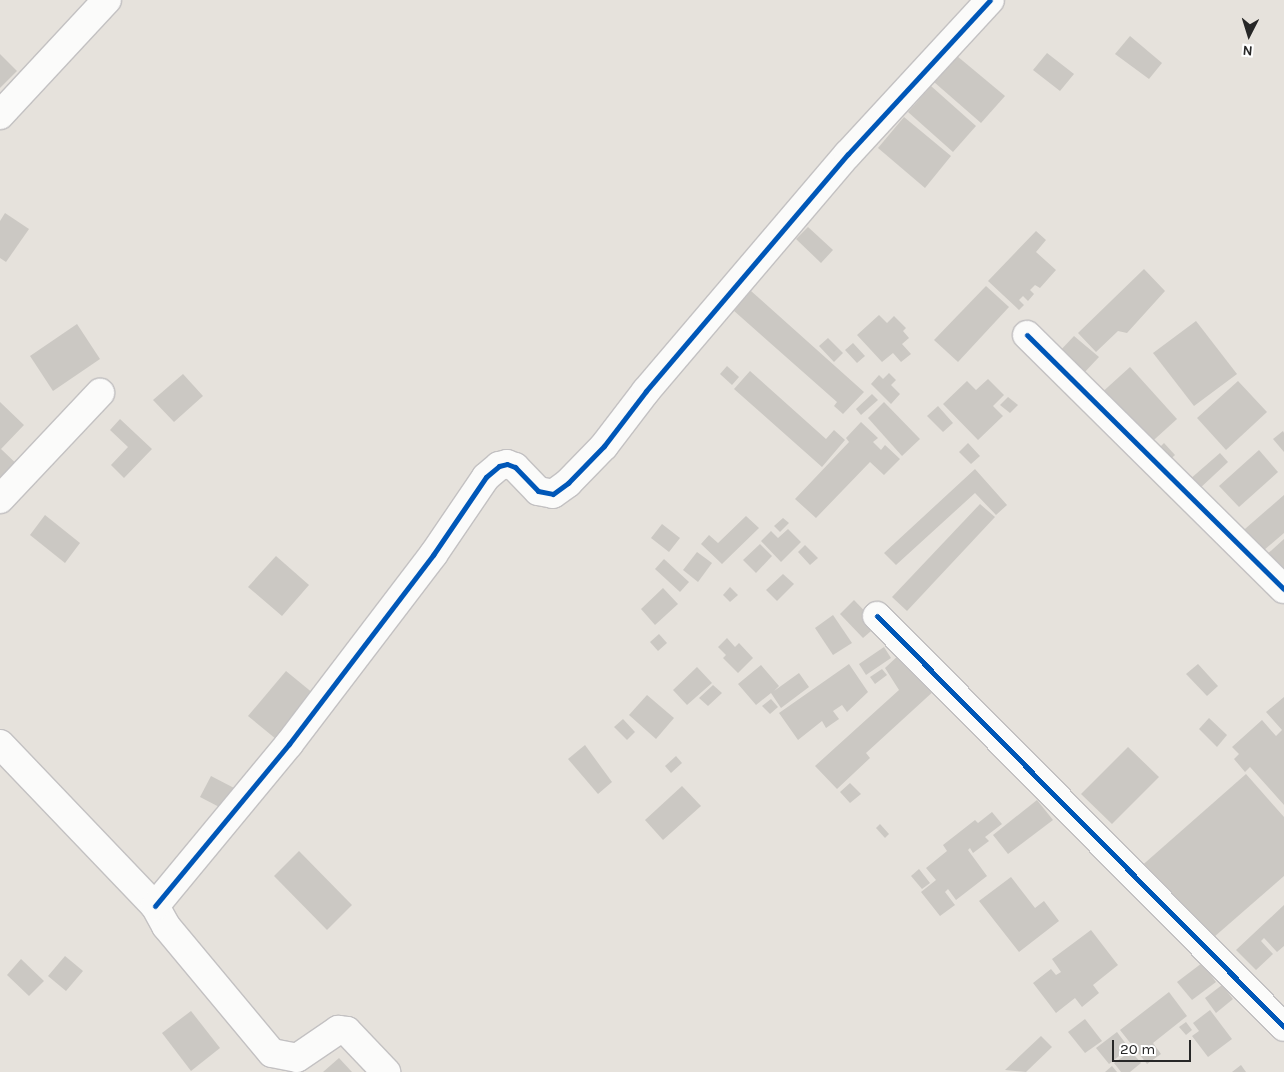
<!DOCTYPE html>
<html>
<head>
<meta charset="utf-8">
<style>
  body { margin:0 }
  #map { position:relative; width:1284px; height:1072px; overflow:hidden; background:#e6e2dc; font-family:Karla,sans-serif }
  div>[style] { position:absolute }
  .building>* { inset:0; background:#cbc8c3 }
  .roads { filter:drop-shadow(1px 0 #c3c1c2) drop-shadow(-1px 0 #c3c1c2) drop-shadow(0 1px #c3c1c2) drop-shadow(0 -1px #c3c1c2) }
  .street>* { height:28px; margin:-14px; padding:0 14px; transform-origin:14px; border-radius:14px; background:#fbfbfa }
  .cycleway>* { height:5px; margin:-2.5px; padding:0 2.5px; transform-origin:2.5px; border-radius:2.5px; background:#0057b8 }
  span { translate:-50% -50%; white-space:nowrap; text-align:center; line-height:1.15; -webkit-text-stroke:4.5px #fff; paint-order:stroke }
  .north { position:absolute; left:1224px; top:10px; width:50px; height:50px; -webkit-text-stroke:4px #fff; paint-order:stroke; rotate:185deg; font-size:14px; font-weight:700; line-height:20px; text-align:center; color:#272727 }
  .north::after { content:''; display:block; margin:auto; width:18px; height:22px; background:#272727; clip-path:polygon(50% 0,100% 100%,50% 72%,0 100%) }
  .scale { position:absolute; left:1112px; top:1040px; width:79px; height:22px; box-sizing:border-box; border:2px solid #272727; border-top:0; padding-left:6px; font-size:15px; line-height:18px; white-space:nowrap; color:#272727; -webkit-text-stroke:4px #fff; paint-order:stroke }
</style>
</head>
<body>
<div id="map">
  <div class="building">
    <i style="clip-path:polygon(1130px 36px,1162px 63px,1149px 79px,1115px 54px)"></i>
    <i style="clip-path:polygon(1047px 53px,1074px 74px,1060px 91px,1033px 70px)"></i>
    <i style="clip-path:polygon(0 54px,17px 71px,0 88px)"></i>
    <i style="clip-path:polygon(957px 56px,1005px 96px,981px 123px,934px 82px)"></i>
    <i style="clip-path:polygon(931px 86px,976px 126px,953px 152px,908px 112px)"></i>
    <i style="clip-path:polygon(904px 117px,951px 156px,925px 188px,878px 148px)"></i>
    <i style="clip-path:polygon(5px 213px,29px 229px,6px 262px,0 258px,0 221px)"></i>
    <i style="clip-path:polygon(808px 227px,833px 250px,821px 263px,796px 239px)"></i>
    <i style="clip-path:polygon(1036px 231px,1046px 240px,1036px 252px,1056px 270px,1040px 288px,1035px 285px,1030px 290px,1034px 294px,1028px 301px,1023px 296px,1019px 300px,1024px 305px,1019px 310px,988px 281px)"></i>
    <i style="clip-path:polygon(1144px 269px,1165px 291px,1127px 333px,1118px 331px,1096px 352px,1078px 333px)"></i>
    <i style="clip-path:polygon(986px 286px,1009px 307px,958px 362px,934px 340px)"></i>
    <i style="clip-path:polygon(751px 291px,864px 392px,843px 414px,834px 406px,837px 402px,733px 310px)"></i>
    <i style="clip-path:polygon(879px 315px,887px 323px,894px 316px,906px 328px,903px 331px,909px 338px,902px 344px,911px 354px,901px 362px,893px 353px,882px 362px,857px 335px)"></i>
    <i style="clip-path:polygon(1196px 321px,1237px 374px,1194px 406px,1153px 353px)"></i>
    <i style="clip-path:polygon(77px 324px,100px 359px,53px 391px,30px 356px)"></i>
    <i style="clip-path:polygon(1074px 336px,1099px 357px,1082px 375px,1058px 353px)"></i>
    <i style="clip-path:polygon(828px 338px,843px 353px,834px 362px,819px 346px)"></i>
    <i style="clip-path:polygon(853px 343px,865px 356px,857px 363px,845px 350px)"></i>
    <i style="clip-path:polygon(727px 366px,739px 377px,732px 385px,720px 374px)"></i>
    <i style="clip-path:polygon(1130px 367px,1177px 419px,1145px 448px,1098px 396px)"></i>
    <i style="clip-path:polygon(750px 371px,826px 439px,834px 430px,845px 440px,822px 467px,734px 389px)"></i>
    <i style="clip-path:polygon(889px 373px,896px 380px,891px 385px,900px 394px,891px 404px,871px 384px,879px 375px,883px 379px)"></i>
    <i style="clip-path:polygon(183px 374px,203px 396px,174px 422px,153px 400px)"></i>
    <i style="clip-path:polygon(988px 379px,1004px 395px,993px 406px,1003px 416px,978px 440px,943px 404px,967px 381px,976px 390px)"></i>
    <i style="clip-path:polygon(1238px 381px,1267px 412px,1226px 450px,1197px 418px)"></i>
    <i style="clip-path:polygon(872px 394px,878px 400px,861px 415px,856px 409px)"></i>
    <i style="clip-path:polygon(1008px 397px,1018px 405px,1010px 413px,1000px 405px)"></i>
    <i style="clip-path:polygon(0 402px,24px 425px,1px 449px,23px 470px,8px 485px,0 477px)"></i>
    <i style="clip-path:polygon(884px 402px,920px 439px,902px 456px,868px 418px)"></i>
    <i style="clip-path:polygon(938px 406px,953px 423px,943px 432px,927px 416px)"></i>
    <i style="clip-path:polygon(120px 419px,152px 449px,124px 478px,111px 465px,128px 447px,110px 430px)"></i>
    <i style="clip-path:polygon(861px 422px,878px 438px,873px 442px,881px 450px,885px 445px,900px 459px,884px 475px,870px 462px,816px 518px,795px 499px,849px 442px,846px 438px)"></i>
    <i style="clip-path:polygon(1283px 431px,1284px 433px,1284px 452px,1273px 439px)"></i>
    <i style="clip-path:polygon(968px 443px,980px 456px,971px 464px,959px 452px)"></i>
    <i style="clip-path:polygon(1164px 443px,1175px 455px,1164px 465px,1153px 454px)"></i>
    <i style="clip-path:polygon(1259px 450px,1278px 472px,1239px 507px,1219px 486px)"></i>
    <i style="clip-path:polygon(1220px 453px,1228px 462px,1198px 490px,1189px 480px)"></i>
    <i style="clip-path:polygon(975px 469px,1007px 505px,996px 515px,975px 493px,896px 565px,884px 553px)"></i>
    <i style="clip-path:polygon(1284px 495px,1284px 533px,1257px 556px,1238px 535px)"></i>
    <i style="clip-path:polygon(980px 504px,995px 517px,907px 611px,892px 597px)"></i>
    <i style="clip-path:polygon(45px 515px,80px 543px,65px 563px,30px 535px)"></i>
    <i style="clip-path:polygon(746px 516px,759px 528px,722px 564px,701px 544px,709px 535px,718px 543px)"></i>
    <i style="clip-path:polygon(783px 518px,789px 523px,780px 532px,774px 526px)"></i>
    <i style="clip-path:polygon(662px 524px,680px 538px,669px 552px,651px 538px)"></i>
    <i style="clip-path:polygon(788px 529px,801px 542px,781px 562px,761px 541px,771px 531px,778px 538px)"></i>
    <i style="clip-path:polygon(1284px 539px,1284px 582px,1263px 558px)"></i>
    <i style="clip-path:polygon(760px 544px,772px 556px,756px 573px,743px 560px)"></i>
    <i style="clip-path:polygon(805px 545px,818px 558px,810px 565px,798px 552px)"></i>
    <i style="clip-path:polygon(697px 552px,712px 563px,698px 582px,683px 570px)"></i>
    <i style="clip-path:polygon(276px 556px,309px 585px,282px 616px,248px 587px)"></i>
    <i style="clip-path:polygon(664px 559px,689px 582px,680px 592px,655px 569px)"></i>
    <i style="clip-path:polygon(783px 574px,794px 584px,777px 601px,766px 590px)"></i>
    <i style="clip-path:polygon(730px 587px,738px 595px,730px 602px,723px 595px)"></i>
    <i style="clip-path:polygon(663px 588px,678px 604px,655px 625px,641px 609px)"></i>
    <i style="clip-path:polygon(854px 600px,878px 625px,863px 638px,840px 614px)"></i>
    <i style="clip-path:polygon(833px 615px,852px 643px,833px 655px,815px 628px)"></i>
    <i style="clip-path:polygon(659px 634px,667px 643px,658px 651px,650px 642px)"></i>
    <i style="clip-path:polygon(727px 638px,735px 647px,739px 643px,753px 658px,738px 673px,723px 658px,726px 655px,718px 647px)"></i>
    <i style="clip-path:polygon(884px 647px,891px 658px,866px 675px,859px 664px)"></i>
    <i style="clip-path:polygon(902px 652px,936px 689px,866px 753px,870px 758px,837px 789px,815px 766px,899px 690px,885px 668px)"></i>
    <i style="clip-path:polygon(849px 664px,868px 692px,847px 712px,842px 705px,833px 711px,839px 719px,826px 728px,822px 721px,798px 740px,779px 713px)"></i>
    <i style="clip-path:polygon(1198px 664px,1218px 686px,1207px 696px,1186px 674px)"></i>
    <i style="clip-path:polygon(761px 665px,779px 686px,774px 691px,799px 673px,809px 687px,781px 708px,771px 693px,756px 705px,738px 684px)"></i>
    <i style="clip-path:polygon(697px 667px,712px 683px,687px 705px,673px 690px)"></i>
    <i style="clip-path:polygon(882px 669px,887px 675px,875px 684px,870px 677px)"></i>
    <i style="clip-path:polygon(286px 671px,314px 694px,276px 739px,248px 716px)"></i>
    <i style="clip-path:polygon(713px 685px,722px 693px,708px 706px,699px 698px)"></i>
    <i style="clip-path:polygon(647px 695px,674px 718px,656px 739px,629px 715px)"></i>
    <i style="clip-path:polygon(1284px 697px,1284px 805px,1250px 767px,1245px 772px,1234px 759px,1239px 754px,1232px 747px,1262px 720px,1276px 736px,1282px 730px,1266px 712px)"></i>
    <i style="clip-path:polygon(771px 699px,778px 707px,770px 714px,762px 706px)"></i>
    <i style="clip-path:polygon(1209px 718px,1227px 735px,1217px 747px,1199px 729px)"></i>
    <i style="clip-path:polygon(623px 719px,635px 732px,627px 740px,614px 727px)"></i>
    <i style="clip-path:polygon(585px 745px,612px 782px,598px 794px,568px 759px)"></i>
    <i style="clip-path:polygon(1128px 747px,1159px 777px,1112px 824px,1081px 794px)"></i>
    <i style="clip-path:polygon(676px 756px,682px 763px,671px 773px,665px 766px)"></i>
    <i style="clip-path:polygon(1246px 774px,1284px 817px,1284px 876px,1206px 944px,1138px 869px)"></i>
    <i style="clip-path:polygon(211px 776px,236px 789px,225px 810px,200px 797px)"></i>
    <i style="clip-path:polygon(850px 783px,861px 794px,850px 803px,840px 792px)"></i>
    <i style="clip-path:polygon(682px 786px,701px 806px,663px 840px,645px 820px)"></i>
    <i style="clip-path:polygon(1037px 800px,1053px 820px,1008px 854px,993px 835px)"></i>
    <i style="clip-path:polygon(992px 812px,1002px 824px,985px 837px,989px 841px,973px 853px,970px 848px,968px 850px,987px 876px,956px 900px,948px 889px,945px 892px,955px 905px,940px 916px,921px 892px,936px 880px,926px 868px,947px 851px,943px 845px,975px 820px,978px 823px)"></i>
    <i style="clip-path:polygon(880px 824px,889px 834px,885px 838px,876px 828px)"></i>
    <i style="clip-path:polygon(299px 851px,352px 905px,327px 930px,274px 876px)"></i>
    <i style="clip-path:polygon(919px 869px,930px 883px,922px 889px,911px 876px)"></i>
    <i style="clip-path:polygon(1011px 877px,1035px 908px,1044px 901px,1059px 921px,1019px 952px,979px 901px)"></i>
    <i style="clip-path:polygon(1284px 905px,1284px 946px,1277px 952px,1264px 938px,1261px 941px,1273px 954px,1256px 970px,1236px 950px)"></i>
    <i style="clip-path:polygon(1091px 930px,1118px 965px,1093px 985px,1099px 993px,1082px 1007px,1075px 998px,1056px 1013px,1033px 983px,1051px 969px,1056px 975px,1061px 972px,1052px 959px)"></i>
    <i style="clip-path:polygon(65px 956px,83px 971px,66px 991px,48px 976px)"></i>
    <i style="clip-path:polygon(21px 959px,44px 981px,29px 996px,7px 975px)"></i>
    <i style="clip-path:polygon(1202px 963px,1216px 982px,1192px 1000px,1177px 982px)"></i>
    <i style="clip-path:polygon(1222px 985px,1233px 999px,1216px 1013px,1205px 998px)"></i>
    <i style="clip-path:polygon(1169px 992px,1187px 1016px,1153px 1043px,1161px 1054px,1147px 1064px,1120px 1030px)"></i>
    <i style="clip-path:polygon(1210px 1010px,1232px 1039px,1208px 1057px,1192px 1036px,1199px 1031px,1193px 1023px)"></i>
    <i style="clip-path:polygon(191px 1011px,220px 1048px,191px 1071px,162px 1033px)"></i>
    <i style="clip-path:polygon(1085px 1019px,1102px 1041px,1085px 1053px,1068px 1032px)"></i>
    <i style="clip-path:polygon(1186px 1022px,1192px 1030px,1186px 1035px,1179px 1027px)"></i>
    <i style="clip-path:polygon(1117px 1032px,1129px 1048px,1109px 1064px,1096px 1048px)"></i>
    <i style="clip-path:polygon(1041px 1036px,1052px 1047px,1026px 1072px,1005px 1070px)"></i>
    <i style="clip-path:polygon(1131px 1051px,1141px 1063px,1130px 1072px,1121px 1072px,1114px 1063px)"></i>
    <i style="clip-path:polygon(339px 1058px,352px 1072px,323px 1072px)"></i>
    <i style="clip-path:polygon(1241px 1065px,1246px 1072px,1232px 1072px)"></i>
    <i style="clip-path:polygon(1112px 1066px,1117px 1072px,1105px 1072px)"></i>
  </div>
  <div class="roads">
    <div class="street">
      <i style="left:0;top:115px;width:157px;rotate:-47.1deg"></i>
      <i style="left:1027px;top:335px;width:361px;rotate:44.7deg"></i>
      <i style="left:0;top:499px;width:146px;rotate:-46.7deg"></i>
      <i style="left:877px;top:616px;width:578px;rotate:45.28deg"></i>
      <i style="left:0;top:744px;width:224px;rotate:46.3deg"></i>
      <i style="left:155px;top:906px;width:23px;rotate:61deg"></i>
      <i style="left:166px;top:926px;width:165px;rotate:50.2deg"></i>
      <i style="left:272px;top:1053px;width:25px;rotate:11deg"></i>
      <i style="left:297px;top:1058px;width:50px;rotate:-34.3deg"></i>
      <i style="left:338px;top:1030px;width:9px;rotate:6deg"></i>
      <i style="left:347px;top:1031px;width:57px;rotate:46.4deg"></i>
      <i style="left:155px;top:906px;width:210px;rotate:-50.4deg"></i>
      <i style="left:289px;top:744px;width:238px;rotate:-52.7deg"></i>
      <i style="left:433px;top:555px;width:94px;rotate:-55.8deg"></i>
      <i style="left:486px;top:477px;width:17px;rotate:-40deg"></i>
      <i style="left:499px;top:466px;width:8px;rotate:-14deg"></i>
      <i style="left:507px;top:464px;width:9px;rotate:21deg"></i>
      <i style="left:515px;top:467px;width:33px;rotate:46deg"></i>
      <i style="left:538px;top:491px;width:15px;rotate:11deg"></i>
      <i style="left:553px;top:494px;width:19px;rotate:-36deg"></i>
      <i style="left:568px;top:483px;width:52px;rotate:-45.8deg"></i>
      <i style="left:604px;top:446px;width:69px;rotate:-52.6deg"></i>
      <i style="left:646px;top:391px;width:311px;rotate:-49.6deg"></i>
      <i style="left:848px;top:154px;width:209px;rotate:-47.3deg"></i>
    </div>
  </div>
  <div class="cycleway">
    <i style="left:1027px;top:335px;width:361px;rotate:44.7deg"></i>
    <i style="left:877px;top:616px;width:578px;rotate:45.28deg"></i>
    <i style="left:155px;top:906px;width:210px;rotate:-50.4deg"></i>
    <i style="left:289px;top:744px;width:238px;rotate:-52.7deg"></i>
    <i style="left:433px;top:555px;width:94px;rotate:-55.8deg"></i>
    <i style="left:486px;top:477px;width:17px;rotate:-40deg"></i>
    <i style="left:499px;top:466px;width:8px;rotate:-14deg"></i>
    <i style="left:507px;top:464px;width:9px;rotate:21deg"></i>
    <i style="left:515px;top:467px;width:33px;rotate:46deg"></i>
    <i style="left:538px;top:491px;width:15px;rotate:11deg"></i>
    <i style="left:553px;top:494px;width:19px;rotate:-36deg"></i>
    <i style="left:568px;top:483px;width:52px;rotate:-45.8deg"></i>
    <i style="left:604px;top:446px;width:69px;rotate:-52.6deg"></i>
    <i style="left:646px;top:391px;width:311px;rotate:-49.6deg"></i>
    <i style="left:848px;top:154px;width:209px;rotate:-47.3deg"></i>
  </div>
  <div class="north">N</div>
  <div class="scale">20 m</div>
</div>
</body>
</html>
